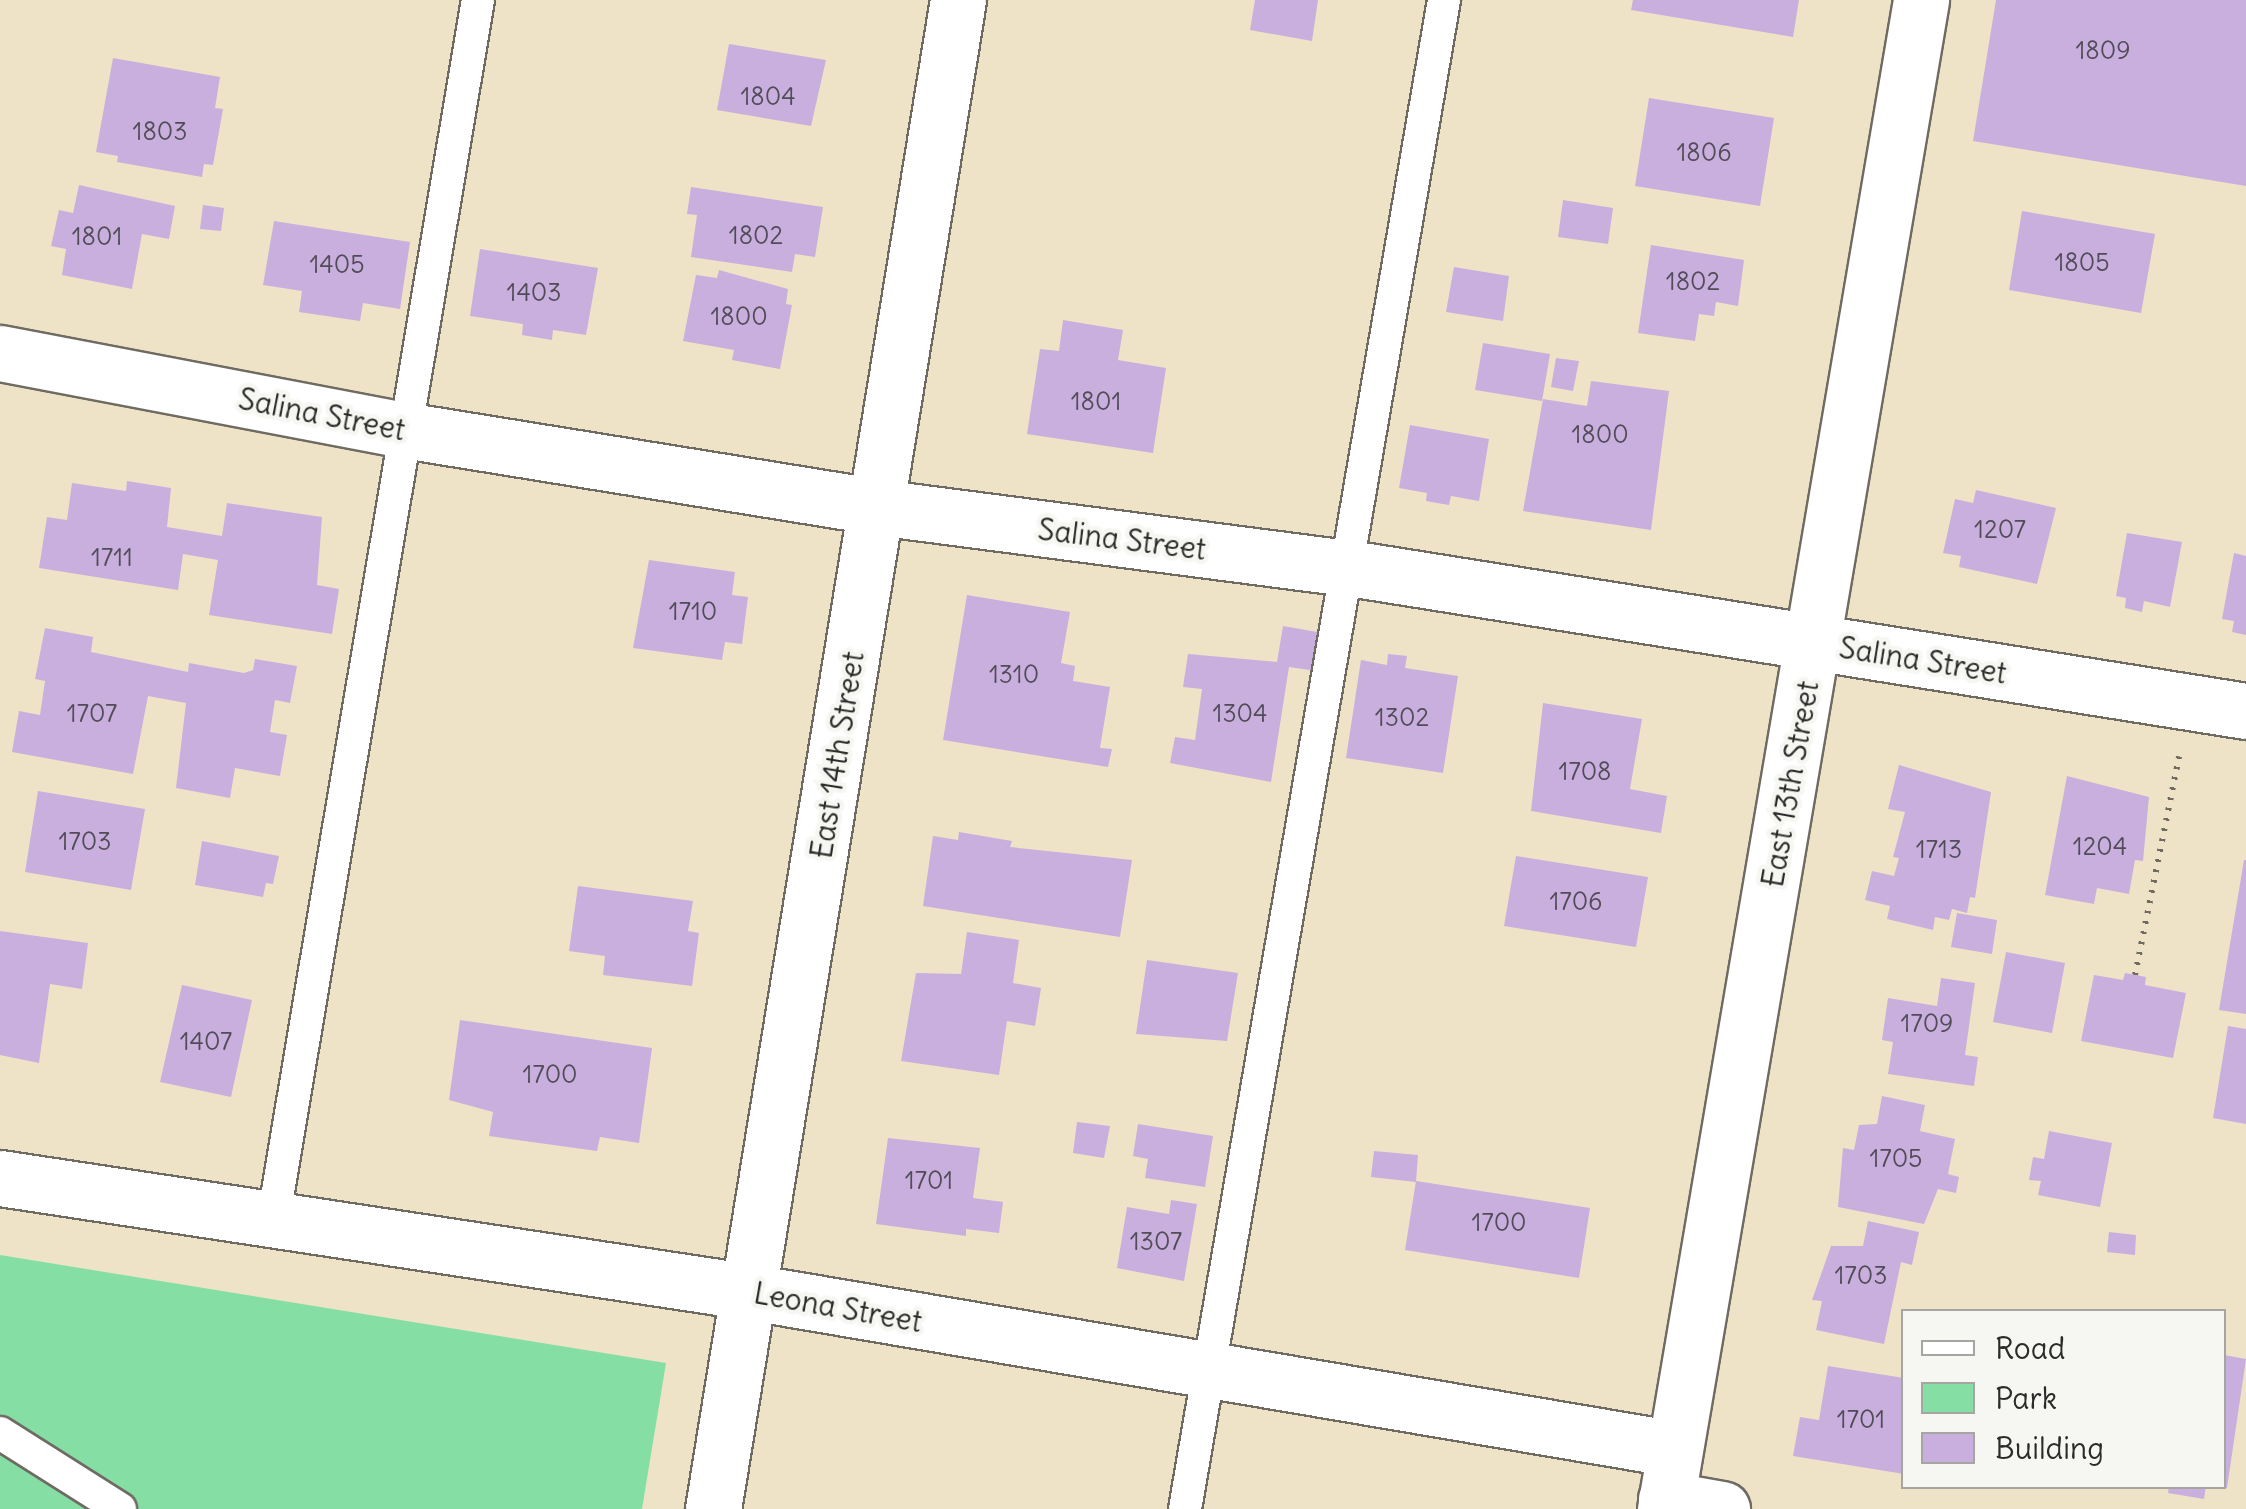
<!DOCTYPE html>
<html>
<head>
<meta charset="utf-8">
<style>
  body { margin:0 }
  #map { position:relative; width:2246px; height:1509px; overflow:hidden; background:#eee3c7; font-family:Delius,sans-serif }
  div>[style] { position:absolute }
  .green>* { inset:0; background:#85dfa5 }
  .building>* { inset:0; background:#c9afde }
  .path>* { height:6px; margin-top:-3px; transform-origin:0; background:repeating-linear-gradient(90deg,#6f6b62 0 2.5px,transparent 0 10.5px) }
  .roads { filter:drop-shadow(2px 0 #6f6b62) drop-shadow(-2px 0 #6f6b62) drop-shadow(0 2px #6f6b62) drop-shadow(0 -2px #6f6b62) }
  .service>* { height:32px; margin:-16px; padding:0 16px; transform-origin:16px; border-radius:16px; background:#fff }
  .minor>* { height:55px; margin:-27.5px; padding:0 27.5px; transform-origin:27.5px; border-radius:27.5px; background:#fff }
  span { translate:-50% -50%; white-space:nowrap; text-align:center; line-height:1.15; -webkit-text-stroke:9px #f6f6f2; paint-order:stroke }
  .number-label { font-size:25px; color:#524c58 }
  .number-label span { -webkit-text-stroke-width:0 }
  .street-label { font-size:30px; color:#2b2b2b }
  .legend { position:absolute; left:1901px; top:1309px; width:325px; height:180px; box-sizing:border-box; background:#f6f6f2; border:2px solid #a5a5a2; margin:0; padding:12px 18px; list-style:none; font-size:30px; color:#2b2b2b }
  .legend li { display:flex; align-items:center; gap:20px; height:50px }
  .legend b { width:50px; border:2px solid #a5a5a2 }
</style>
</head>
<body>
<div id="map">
  <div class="green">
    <i style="clip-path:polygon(0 1255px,666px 1363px,642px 1509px,0 1509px)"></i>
  </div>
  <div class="building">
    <i style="clip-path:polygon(1255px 0,1318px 0,1312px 41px,1250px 30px)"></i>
    <i style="clip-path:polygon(1633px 0,1799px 0,1793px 37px,1631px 10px)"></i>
    <i style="clip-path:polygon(1996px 0,2246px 0,2246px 186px,1973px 141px)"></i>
    <i style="clip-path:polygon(729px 44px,826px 60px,811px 126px,717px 110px)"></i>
    <i style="clip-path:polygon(113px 58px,220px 77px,215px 108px,223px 109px,213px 165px,204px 164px,202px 177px,117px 162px,118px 156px,96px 152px)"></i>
    <i style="clip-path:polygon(1649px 98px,1774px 118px,1760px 206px,1635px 186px)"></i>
    <i style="clip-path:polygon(79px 185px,175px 206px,169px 239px,142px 234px,132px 289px,62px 275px,66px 249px,51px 246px,59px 210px,73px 213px)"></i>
    <i style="clip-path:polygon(691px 187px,823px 207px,815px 257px,795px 254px,792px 272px,691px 257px,697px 215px,687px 214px)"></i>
    <i style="clip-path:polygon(1563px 200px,1613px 208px,1608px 244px,1558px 237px)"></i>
    <i style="clip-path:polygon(203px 205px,224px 208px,221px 231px,200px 229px)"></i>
    <i style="clip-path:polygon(2022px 211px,2155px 234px,2141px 313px,2009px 290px)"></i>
    <i style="clip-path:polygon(274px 221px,410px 242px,400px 309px,363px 303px,360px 321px,299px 312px,302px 291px,263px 285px)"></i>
    <i style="clip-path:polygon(1651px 245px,1744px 260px,1738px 306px,1716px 302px,1714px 316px,1699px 314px,1695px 341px,1638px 333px)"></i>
    <i style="clip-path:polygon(480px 249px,598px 268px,586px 335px,553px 330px,552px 340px,522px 335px,523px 324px,470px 316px)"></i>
    <i style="clip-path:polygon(1454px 267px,1509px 276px,1503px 321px,1446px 312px)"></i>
    <i style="clip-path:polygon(719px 270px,788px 289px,786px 304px,792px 305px,780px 369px,732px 360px,734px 350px,683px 341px,696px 275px,717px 278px)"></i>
    <i style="clip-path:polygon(1063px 320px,1123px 330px,1118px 360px,1166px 368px,1153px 453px,1027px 434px,1040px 349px,1059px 351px)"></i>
    <i style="clip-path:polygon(1483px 343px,1550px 354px,1542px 401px,1475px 390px)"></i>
    <i style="clip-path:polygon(1556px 358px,1579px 361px,1573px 391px,1551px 387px)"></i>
    <i style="clip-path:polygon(1591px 381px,1669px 391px,1651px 530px,1523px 511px,1543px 399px,1587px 406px)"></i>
    <i style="clip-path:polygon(1410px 425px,1489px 439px,1479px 501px,1451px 496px,1449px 505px,1437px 503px,1426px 501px,1427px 493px,1399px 488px)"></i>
    <i style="clip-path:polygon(127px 481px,171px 488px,167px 527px,222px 536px,227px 503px,322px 517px,317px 585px,339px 589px,332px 634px,209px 615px,218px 560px,183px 554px,178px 590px,39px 568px,47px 517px,67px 520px,72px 483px,126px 491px)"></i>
    <i style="clip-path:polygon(1976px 490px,2056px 508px,2037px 584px,1959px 567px,1961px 556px,1943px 553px,1955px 499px,1973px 503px)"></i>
    <i style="clip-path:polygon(2127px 533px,2182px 542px,2170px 607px,2144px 601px,2142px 612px,2125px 608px,2126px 598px,2116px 596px)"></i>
    <i style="clip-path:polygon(2234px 553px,2246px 556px,2246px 635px,2232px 632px,2234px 621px,2222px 619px)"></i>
    <i style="clip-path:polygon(649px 560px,735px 572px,732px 595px,748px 597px,742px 644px,725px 642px,722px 660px,633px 648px)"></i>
    <i style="clip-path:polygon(967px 595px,1070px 612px,1061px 663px,1075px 666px,1073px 681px,1110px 687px,1100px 748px,1112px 749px,1108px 767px,943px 740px)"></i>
    <i style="clip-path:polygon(1283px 626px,1323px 633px,1317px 671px,1289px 667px,1271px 782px,1170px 763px,1175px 737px,1195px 740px,1202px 689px,1183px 687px,1188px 654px,1277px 662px)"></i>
    <i style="clip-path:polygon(45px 628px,93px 637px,91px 652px,188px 672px,189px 663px,244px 673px,253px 670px,255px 659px,297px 666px,290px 703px,275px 700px,270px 732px,287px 735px,280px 776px,235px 768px,230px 798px,176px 788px,186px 703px,148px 696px,133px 774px,12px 752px,19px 711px,40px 715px,45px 681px,35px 679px)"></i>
    <i style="clip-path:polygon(1388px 654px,1407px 656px,1405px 668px,1458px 676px,1443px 773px,1346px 758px,1361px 660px,1387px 665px)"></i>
    <i style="clip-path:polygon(1543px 703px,1642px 719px,1630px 789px,1667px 796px,1661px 833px,1531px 811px)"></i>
    <i style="clip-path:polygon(1899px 765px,1991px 792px,1975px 898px,1970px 897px,1967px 913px,1952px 909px,1949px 920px,1935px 917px,1933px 930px,1887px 919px,1890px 906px,1865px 900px,1872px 871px,1894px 876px,1899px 858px,1893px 857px,1905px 812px,1888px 809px)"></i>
    <i style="clip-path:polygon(2067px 776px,2149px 797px,2143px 861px,2135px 860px,2129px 894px,2097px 888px,2094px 904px,2045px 895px)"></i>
    <i style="clip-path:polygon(38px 791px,145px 809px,131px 890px,25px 872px)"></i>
    <i style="clip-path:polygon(959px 832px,1012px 841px,1010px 847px,1132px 860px,1120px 937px,923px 906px,933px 836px,958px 840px)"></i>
    <i style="clip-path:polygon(202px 841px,279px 856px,273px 884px,266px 883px,263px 897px,195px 885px)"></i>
    <i style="clip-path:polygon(1516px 856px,1648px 877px,1636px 947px,1504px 926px)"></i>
    <i style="clip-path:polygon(2244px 860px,2246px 860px,2246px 1014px,2219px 1010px)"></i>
    <i style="clip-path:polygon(578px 886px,693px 901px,688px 931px,699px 933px,692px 986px,603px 975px,605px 956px,569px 951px)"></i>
    <i style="clip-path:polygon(1957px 913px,1997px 920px,1992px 954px,1951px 947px)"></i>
    <i style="clip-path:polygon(0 931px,88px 943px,82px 989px,50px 984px,39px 1063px,0 1055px)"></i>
    <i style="clip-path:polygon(967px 932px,1019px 940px,1013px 983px,1041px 988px,1035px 1026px,1007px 1021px,999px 1075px,901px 1061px,916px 973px,961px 974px)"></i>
    <i style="clip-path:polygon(2006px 952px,2065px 963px,2052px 1033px,1993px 1022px)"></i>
    <i style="clip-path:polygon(1147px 960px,1238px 973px,1227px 1041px,1136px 1034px)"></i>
    <i style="clip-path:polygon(2125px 973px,2146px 977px,2145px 985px,2186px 993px,2173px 1058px,2081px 1041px,2094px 975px,2123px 980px)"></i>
    <i style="clip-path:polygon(1941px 978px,1975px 983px,1965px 1055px,1978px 1057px,1974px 1086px,1888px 1074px,1893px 1042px,1882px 1040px,1888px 998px,1937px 1006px)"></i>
    <i style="clip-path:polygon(182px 985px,252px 1000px,231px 1097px,160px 1082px)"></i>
    <i style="clip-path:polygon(460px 1020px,652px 1048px,639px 1143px,600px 1137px,597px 1151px,489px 1136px,493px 1112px,449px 1100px)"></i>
    <i style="clip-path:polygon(2228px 1026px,2246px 1029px,2246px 1124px,2213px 1118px)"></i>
    <i style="clip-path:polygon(1882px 1096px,1925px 1105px,1920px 1131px,1955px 1139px,1948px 1174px,1959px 1177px,1956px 1193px,1938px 1189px,1924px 1224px,1838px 1207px,1843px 1148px,1854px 1150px,1859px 1125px,1877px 1124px)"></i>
    <i style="clip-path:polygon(1077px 1122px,1110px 1126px,1104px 1158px,1073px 1153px)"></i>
    <i style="clip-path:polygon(1138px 1124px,1213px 1136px,1205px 1187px,1145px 1178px,1148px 1159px,1133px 1156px)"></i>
    <i style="clip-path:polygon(2049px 1131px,2112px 1143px,2100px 1207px,2038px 1195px,2041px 1181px,2029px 1180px,2033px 1157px,2044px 1159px)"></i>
    <i style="clip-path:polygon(888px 1138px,980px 1148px,973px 1198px,1003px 1202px,999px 1233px,966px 1229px,966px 1236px,876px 1224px)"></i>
    <i style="clip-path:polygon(1374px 1151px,1418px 1155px,1416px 1182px,1371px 1177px)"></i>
    <i style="clip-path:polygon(1416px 1181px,1590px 1208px,1579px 1278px,1405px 1250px)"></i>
    <i style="clip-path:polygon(1171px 1200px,1197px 1204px,1184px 1281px,1117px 1268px,1127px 1207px,1169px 1214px)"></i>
    <i style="clip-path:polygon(1868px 1221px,1919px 1232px,1912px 1265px,1901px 1262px,1884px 1344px,1816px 1330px,1822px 1301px,1812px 1300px,1831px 1246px,1863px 1246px)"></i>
    <i style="clip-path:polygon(2109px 1232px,2136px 1235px,2135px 1255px,2107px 1252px)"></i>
    <i style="clip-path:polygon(2224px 1355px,2246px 1359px,2227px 1488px,2224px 1487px)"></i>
    <i style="clip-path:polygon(1828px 1366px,1904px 1378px,1904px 1474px,1793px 1456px,1800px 1417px,1819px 1420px)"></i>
    <i style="clip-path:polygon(2169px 1486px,2206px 1486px,2204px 1499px,2168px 1493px)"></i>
  </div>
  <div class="path">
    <i style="left:2135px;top:975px;width:223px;rotate:-78.6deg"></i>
  </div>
  <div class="roads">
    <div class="service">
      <i style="left:273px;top:1221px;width:1238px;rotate:-80.47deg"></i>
      <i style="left:0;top:1433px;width:142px;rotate:32.3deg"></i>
      <i style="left:1185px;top:1509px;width:1531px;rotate:-80.26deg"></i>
    </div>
    <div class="minor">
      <i style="left:0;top:353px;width:417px;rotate:10.8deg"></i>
      <i style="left:410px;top:431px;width:473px;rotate:9.2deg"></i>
      <i style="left:877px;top:507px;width:476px;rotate:7.4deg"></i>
      <i style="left:1349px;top:568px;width:908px;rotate:9.06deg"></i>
      <i style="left:0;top:1178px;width:760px;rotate:8.63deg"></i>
      <i style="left:751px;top:1292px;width:937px;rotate:9.64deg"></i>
      <i style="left:1666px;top:1499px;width:57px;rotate:10.1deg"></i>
      <i style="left:713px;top:1509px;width:1529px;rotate:-80.78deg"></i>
      <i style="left:1665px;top:1509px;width:1531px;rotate:-80.37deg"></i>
    </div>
  </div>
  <div class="number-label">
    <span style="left:2103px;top:50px">1809</span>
    <span style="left:768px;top:96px">1804</span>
    <span style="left:160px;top:131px">1803</span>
    <span style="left:1704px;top:152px">1806</span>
    <span style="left:756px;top:235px">1802</span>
    <span style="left:97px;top:236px">1801</span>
    <span style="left:2082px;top:262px">1805</span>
    <span style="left:337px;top:264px">1405</span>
    <span style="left:1693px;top:281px">1802</span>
    <span style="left:534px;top:292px">1403</span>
    <span style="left:739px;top:316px">1800</span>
    <span style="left:1096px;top:401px">1801</span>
    <span style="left:1600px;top:434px">1800</span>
    <span style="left:2000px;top:529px">1207</span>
    <span style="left:112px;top:557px">1711</span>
    <span style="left:693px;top:611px">1710</span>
    <span style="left:1014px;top:674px">1310</span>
    <span style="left:92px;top:713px">1707</span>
    <span style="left:1240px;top:713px">1304</span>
    <span style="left:1402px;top:717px">1302</span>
    <span style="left:1585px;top:771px">1708</span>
    <span style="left:85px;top:841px">1703</span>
    <span style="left:2100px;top:846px">1204</span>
    <span style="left:1939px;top:849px">1713</span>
    <span style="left:1576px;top:901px">1706</span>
    <span style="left:1927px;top:1023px">1709</span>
    <span style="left:206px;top:1041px">1407</span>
    <span style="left:550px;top:1074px">1700</span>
    <span style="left:1896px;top:1158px">1705</span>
    <span style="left:929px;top:1180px">1701</span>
    <span style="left:1499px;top:1222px">1700</span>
    <span style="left:1156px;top:1241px">1307</span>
    <span style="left:1861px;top:1275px">1703</span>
    <span style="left:1861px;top:1419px">1701</span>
  </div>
  <div class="street-label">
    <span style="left:322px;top:414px;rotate:11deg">Salina Street</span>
    <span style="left:1122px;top:539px;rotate:7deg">Salina Street</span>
    <span style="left:1923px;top:660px;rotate:9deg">Salina Street</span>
    <span style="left:837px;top:755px;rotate:-81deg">East 14th Street</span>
    <span style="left:1790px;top:784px;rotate:-80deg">East 13th Street</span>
    <span style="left:838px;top:1307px;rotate:10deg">Leona Street</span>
  </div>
  <ul class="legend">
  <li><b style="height:12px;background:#fff"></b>Road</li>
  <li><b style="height:28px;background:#85dfa5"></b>Park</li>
  <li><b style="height:28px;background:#c9afde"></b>Building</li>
  </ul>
</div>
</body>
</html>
